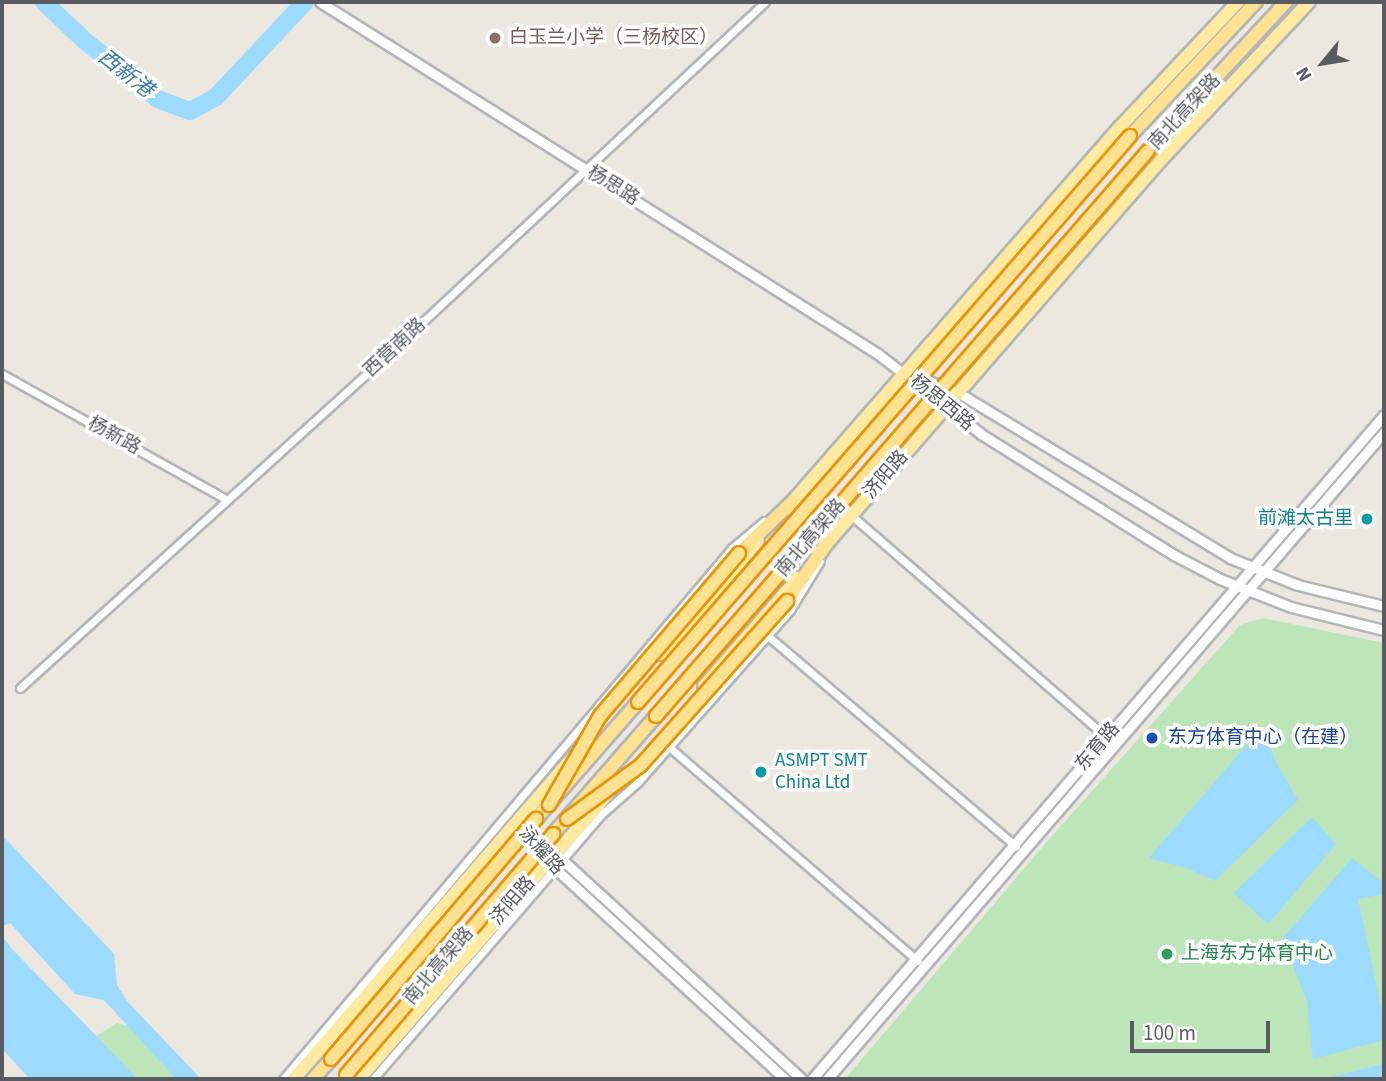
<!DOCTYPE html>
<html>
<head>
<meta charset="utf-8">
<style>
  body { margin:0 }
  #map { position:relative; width:1386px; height:1081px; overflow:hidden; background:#ece8df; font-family:"Source Sans 3","Noto Sans SC",sans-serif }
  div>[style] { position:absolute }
  .green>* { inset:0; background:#bce5ba }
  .water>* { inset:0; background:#9cdaff }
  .river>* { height:18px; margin:-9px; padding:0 9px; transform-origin:9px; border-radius:9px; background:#9cdaff }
  .roads { filter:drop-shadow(2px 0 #b2b6bb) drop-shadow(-2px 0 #b2b6bb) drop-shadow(0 2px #b2b6bb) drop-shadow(0 -2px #b2b6bb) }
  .minor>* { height:7px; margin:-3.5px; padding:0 3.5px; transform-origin:3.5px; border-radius:3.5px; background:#fff }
  .tertiary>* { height:9px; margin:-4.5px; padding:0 4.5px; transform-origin:4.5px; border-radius:4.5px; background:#fff }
  .primary>* { height:12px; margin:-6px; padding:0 6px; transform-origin:6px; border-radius:6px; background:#ffeaa1 }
  .trunk>* { height:12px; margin:-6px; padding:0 6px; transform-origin:6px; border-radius:6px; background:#ffe192 }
  .bridges { filter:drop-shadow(2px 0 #eb9300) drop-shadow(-2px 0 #eb9300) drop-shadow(0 2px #eb9300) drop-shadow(0 -2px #eb9300) }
  .trunk-bridge>* { height:12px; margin:-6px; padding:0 6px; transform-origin:6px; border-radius:6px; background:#ffe192 }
  .dots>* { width:19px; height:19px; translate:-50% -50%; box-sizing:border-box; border:4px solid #fff; border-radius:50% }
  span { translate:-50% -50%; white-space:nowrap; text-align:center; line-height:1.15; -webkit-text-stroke:7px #fff; paint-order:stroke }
  .education-label { font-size:19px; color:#785e54 }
  .left { translate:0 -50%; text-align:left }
  .street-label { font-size:19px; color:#585c61 }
  .culture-label { font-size:19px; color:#0d838f }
  .right { translate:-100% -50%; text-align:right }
  .transit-label { font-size:19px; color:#164399 }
  .leisure-label { font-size:19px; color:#27864d }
  .water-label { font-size:21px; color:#387bb3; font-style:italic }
  .frame { position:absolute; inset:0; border:4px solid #585c61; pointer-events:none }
  .north { position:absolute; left:1288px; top:28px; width:70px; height:70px; -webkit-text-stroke:5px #fff; paint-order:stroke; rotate:240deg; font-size:19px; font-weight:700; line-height:28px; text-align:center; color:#585c61 }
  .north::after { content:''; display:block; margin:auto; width:24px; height:32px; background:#585c61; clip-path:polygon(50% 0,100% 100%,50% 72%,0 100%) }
  .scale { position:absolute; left:1130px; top:1021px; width:140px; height:32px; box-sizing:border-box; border:4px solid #585c61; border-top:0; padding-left:9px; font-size:21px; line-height:24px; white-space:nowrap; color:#585c61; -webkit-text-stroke:5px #fff; paint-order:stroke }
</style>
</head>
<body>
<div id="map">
  <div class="green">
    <i style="clip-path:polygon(1263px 618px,1384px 643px,1384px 1079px,845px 1079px,1051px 837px,1240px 625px)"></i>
    <i style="clip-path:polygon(117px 1023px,129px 1026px,176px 1079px,138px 1079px,96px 1036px)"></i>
  </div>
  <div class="water">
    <i style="clip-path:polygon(1263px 726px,1276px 763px,1298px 800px,1215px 881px,1187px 868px,1149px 858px)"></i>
    <i style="clip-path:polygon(1312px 817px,1336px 844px,1268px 924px,1234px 893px)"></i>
    <i style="clip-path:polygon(2px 835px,114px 954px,117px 985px,127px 1001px,201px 1079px,176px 1079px,104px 1000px,75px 994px,10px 923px,2px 926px)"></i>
    <i style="clip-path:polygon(1352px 858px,1384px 883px,1384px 894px,1358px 899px,1384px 1020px,1384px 1040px,1313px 1059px,1307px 1001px,1282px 939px)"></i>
    <i style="clip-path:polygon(2px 936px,13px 950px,138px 1079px,30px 1079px,2px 1049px)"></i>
    <i style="clip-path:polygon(1384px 1064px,1384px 1079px,1323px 1079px)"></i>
  </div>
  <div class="river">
    <i style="left:44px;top:2px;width:57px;rotate:43.6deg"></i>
    <i style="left:85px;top:41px;width:93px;rotate:38.5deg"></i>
    <i style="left:158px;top:99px;width:34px;rotate:21deg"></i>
    <i style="left:190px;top:111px;width:30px;rotate:-28deg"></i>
    <i style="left:216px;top:97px;width:130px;rotate:-46.9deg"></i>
  </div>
  <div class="roads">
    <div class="minor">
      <i style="left:2px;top:374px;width:257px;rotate:29.2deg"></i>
      <i style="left:851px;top:515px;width:342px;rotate:41deg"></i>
      <i style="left:768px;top:636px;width:325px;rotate:40.3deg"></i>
      <i style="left:20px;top:688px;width:469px;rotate:-42.2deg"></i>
      <i style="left:368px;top:373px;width:543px;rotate:-43.06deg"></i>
      <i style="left:669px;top:747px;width:328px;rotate:40.7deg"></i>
      <i style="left:283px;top:1079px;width:695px;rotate:-49.78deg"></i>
      <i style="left:732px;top:548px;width:42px;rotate:-40.2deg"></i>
      <i style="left:373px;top:1079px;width:352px;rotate:-49.2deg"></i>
      <i style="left:603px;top:813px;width:47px;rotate:-41.5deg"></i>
      <i style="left:638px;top:782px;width:230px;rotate:-48.5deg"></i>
      <i style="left:790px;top:610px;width:57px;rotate:-58.5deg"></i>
    </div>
    <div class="tertiary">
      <i style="left:320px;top:2px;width:660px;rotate:32.24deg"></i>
      <i style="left:878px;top:354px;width:130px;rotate:37.8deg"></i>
      <i style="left:981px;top:434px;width:228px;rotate:32.1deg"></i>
      <i style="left:1174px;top:555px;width:52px;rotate:27.6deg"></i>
      <i style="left:1220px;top:579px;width:76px;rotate:21.5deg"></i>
      <i style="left:1291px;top:607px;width:96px;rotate:13.9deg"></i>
      <i style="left:916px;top:376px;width:46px;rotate:21.6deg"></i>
      <i style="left:959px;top:393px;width:317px;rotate:31.3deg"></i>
      <i style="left:1230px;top:558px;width:73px;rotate:21.7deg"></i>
      <i style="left:1298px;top:585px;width:89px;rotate:13.7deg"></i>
      <i style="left:522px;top:828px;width:41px;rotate:37.1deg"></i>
      <i style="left:555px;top:853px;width:335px;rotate:42.5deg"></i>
      <i style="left:526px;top:836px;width:33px;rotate:50deg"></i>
      <i style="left:547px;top:861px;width:323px;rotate:42.5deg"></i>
      <i style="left:812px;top:1079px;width:876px;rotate:-49.26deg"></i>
      <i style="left:827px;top:1079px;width:854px;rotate:-49.27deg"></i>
    </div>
    <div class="primary">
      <i style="left:786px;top:509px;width:507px;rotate:-48.84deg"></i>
      <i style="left:1120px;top:127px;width:172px;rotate:-46.7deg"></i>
      <i style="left:823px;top:548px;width:513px;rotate:-48.95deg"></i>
      <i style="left:1160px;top:161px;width:218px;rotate:-46.9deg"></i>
      <i style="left:661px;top:654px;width:149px;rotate:-49.4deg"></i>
      <i style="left:704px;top:686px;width:143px;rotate:-49deg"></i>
      <i style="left:294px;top:1079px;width:427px;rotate:-49.1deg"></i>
      <i style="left:359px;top:1079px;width:382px;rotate:-48.9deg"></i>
    </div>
    <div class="trunk">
      <i style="left:1130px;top:136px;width:184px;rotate:-46.8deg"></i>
      <i style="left:1148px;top:151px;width:203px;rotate:-47.2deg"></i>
      <i style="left:739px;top:553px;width:74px;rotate:-43.9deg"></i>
      <i style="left:787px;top:601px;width:72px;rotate:-55.2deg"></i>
      <i style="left:536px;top:819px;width:155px;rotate:-48.9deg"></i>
      <i style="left:553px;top:834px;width:157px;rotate:-48.9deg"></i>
      <i style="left:313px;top:1079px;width:27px;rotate:-48deg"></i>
    </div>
  </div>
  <div class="bridges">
    <div class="trunk-bridge">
      <i style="left:638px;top:702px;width:750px;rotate:-49deg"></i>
      <i style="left:656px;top:716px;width:749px;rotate:-48.95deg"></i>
      <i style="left:549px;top:805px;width:103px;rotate:-60.2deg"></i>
      <i style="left:600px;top:716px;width:214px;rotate:-49.5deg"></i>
      <i style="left:567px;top:819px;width:92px;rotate:-36.1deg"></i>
      <i style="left:641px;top:765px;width:220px;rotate:-48.3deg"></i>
      <i style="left:331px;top:1059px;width:316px;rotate:-49.5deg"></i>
      <i style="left:346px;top:1075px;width:318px;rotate:-49.3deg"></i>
    </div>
  </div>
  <div class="dots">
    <i style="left:495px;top:38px;background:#8d6e63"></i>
    <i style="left:1367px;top:519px;background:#0f9aa8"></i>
    <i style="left:1152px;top:738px;background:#1a4fb4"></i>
    <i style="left:761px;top:772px;background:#0f9aa8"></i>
    <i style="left:1167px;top:954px;background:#2e9e5b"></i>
  </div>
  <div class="education-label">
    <span class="left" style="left:509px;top:38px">白玉兰小学（三杨校区）</span>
  </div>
  <div class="street-label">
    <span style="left:1185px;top:112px;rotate:-47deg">南北高架路</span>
    <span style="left:613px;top:186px;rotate:32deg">杨思路</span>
    <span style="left:395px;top:348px;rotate:-43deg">西营南路</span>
    <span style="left:942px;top:403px;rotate:39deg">杨思西路</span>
    <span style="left:114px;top:436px;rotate:29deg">杨新路</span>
    <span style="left:886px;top:475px;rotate:-49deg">济阳路</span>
    <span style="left:811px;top:538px;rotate:-49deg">南北高架路</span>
    <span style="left:1098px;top:747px;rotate:-50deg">东育路</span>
    <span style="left:541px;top:851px;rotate:48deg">泳耀路</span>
    <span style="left:513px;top:901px;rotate:-49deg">济阳路</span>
    <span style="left:439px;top:966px;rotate:-49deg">南北高架路</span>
  </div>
  <div class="culture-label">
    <span class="right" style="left:1353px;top:519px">前滩太古里</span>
    <span class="left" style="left:775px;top:772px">ASMPT SMT<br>China Ltd</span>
  </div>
  <div class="transit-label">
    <span class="left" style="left:1168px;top:738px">东方体育中心（在建）</span>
  </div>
  <div class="leisure-label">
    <span class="left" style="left:1181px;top:954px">上海东方体育中心</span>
  </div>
  <div class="water-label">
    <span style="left:126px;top:73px;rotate:38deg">西新港</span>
  </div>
  <div class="frame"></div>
  <div class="north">N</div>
  <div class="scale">100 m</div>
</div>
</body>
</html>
